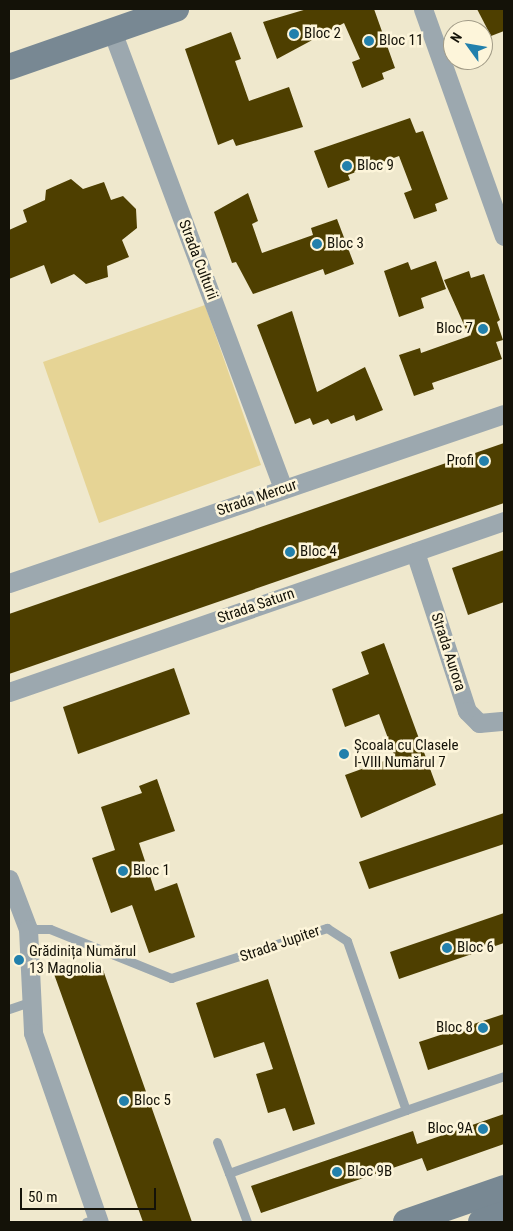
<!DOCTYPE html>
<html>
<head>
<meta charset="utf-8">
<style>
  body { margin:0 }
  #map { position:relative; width:513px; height:1231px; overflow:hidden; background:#efe8cd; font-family:"Roboto Condensed",sans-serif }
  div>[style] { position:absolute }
  .green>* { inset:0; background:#e6d495 }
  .building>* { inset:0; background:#4e3f00 }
  .lane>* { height:9px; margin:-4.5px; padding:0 4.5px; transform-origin:4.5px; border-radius:4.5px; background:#9ca8af }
  .street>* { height:19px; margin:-9.5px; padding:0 9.5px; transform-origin:9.5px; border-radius:9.5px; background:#9ca8af }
  .secondary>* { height:26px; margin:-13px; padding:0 13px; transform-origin:13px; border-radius:13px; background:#788893 }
  .dots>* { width:14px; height:14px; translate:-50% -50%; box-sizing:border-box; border:2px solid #fdf5da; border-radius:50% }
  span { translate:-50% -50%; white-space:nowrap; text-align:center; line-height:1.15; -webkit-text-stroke:5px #fdf5da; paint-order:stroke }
  .poi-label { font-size:15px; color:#141208 }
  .left { translate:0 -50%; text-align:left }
  .right { translate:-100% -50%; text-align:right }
  .street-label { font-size:15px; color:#141208 }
  .frame { position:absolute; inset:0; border:10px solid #141208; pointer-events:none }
  .north { position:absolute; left:443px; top:20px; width:50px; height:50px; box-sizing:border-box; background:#fdf5da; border:1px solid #a09a86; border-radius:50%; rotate:302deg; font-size:14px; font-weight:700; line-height:20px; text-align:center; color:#141208 }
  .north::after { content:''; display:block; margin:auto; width:18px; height:22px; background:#2280ac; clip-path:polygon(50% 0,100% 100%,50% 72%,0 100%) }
  .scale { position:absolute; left:20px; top:1188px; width:136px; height:22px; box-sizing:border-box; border:2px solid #141208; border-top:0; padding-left:6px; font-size:15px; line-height:18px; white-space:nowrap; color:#141208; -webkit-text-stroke:4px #fdf5da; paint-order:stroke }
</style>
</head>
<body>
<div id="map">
  <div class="green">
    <i style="clip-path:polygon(205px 305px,261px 465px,99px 523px,43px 362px)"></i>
  </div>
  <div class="building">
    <i style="clip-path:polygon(307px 9px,374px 9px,395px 68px,382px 73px,384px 79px,362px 88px,352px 62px,360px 59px,344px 23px,277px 59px,263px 22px)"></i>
    <i style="clip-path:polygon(477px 9px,504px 9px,504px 31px,491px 36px)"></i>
    <i style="clip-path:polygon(231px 32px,241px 59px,235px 61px,249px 101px,289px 87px,303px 127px,236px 146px,233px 139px,218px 145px,185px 49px)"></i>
    <i style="clip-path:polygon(410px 118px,416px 133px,423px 131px,448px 199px,435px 204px,437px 211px,414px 219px,404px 193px,412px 190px,399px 156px,348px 175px,350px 180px,328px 188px,314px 151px)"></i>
    <i style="clip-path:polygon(71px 179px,83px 189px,104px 182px,111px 200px,123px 196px,136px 209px,137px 228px,122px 240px,129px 257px,107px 266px,108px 277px,86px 284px,74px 274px,51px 284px,44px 265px,9px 279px,9px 230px,27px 222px,23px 210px,45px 200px,46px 190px)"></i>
    <i style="clip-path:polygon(248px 193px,258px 221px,252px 224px,262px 253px,313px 235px,311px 228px,337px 219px,354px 264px,325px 275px,323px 269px,253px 294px,236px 262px,232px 263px,214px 212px)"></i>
    <i style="clip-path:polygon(436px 261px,446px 289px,421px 298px,424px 308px,399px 317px,384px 271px,408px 262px,411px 270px)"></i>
    <i style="clip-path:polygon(469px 271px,471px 278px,484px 274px,500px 320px,497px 322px,503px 340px,496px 342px,502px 359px,432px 383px,434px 389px,414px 396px,399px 355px,420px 348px,421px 353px,469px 336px,444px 280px)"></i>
    <i style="clip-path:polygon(292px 311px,317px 392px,365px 367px,383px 410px,356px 421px,354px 415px,331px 424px,328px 419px,313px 425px,310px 418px,295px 424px,257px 325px)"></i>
    <i style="clip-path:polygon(504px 443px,504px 503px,9px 674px,9px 614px)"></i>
    <i style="clip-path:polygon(504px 550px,504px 602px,468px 615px,452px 568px)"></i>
    <i style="clip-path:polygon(384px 643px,436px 785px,361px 818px,345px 775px,395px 757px,379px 714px,345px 727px,332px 689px,369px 674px,361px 652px)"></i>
    <i style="clip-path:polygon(174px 668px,190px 714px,78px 754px,63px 707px)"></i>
    <i style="clip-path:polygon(157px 779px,175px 831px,139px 843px,155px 891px,177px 883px,195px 937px,149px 953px,132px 905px,111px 913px,92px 858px,115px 850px,101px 807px,142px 793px,139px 786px)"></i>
    <i style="clip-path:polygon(504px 813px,504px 844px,369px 889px,359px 862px)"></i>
    <i style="clip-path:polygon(504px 913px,504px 943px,399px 979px,390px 952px)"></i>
    <i style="clip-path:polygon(73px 967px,76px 976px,102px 967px,192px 1222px,143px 1222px,54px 974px)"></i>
    <i style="clip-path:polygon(268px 979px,315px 1124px,293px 1131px,285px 1108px,268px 1113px,256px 1074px,273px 1069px,264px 1042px,214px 1058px,196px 1003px)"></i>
    <i style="clip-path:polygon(504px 1014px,504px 1044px,428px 1070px,419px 1042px)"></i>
    <i style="clip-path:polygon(504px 1114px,504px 1144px,427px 1171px,422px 1158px,261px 1213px,251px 1186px,413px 1131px,417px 1144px)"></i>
  </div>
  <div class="lane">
    <i style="left:28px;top:929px;width:22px"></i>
    <i style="left:50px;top:929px;width:131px;rotate:22deg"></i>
    <i style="left:171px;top:978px;width:164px;rotate:-17.8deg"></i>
    <i style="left:327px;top:928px;width:24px;rotate:33deg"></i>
    <i style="left:347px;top:941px;width:179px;rotate:70.8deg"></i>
    <i style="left:406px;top:1110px;width:104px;rotate:-19.1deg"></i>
    <i style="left:9px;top:1009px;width:21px;rotate:-19deg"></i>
    <i style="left:217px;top:1142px;width:33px;rotate:69deg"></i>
    <i style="left:86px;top:1222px;width:13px;rotate:-18deg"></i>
    <i style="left:247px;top:1222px;width:52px;rotate:-110.2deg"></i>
    <i style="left:229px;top:1173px;width:188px;rotate:-19.6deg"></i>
  </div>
  <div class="street">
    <i style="left:423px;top:9px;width:241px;rotate:70.4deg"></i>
    <i style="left:112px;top:31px;width:489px;rotate:69.5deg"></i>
    <i style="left:415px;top:552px;width:167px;rotate:71.9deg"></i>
    <i style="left:467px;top:711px;width:17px;rotate:45deg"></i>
    <i style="left:479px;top:723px;width:25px;rotate:-5deg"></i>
    <i style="left:9px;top:583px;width:523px;rotate:-18.85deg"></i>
    <i style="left:9px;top:692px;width:524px;rotate:-19.06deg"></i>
    <i style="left:9px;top:879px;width:53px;rotate:69.2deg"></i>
    <i style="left:28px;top:929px;width:104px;rotate:87.2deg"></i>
    <i style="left:33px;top:1033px;width:200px;rotate:70.8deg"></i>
  </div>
  <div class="secondary">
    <i style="left:9px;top:67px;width:177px;rotate:-19.2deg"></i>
    <i style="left:406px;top:1222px;width:104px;rotate:-19.1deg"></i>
    <i style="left:481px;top:1222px;width:24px;rotate:-19deg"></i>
  </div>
  <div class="dots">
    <i style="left:294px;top:34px;background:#2280ac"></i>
    <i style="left:369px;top:41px;background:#2280ac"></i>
    <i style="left:347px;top:166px;background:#2280ac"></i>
    <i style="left:317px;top:244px;background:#2280ac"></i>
    <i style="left:483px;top:329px;background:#2280ac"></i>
    <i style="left:484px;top:461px;background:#2280ac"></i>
    <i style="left:290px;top:552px;background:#2280ac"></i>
    <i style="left:344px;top:754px;background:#2280ac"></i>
    <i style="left:123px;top:871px;background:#2280ac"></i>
    <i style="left:447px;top:948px;background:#2280ac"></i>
    <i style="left:19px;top:960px;background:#2280ac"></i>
    <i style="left:483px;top:1028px;background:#2280ac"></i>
    <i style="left:124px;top:1101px;background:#2280ac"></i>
    <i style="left:483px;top:1129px;background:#2280ac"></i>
    <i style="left:337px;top:1172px;background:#2280ac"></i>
  </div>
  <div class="poi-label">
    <span class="left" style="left:304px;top:34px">Bloc 2</span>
    <span class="left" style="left:379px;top:41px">Bloc 11</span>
    <span class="left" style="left:357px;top:166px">Bloc 9</span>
    <span class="left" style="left:327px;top:244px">Bloc 3</span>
    <span class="right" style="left:473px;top:329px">Bloc 7</span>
    <span class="right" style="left:474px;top:461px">Profi</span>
    <span class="left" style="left:300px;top:552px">Bloc 4</span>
    <span class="left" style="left:354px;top:754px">Școala cu Clasele<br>I-VIII Numărul 7</span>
    <span class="left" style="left:133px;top:871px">Bloc 1</span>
    <span class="left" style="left:457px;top:948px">Bloc 6</span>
    <span class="left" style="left:29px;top:960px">Grădinița Numărul<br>13 Magnolia</span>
    <span class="right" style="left:473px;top:1028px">Bloc 8</span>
    <span class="left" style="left:134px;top:1101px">Bloc 5</span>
    <span class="right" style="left:473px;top:1129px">Bloc 9A</span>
    <span class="left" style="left:347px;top:1172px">Bloc 9B</span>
  </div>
  <div class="street-label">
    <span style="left:198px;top:260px;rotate:69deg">Strada Culturii</span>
    <span style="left:257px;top:498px;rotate:-19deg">Strada Mercur</span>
    <span style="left:256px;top:606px;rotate:-19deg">Strada Saturn</span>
    <span style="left:448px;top:652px;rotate:72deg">Strada Aurora</span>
    <span style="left:280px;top:944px;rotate:-19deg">Strada Jupiter</span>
  </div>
  <div class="frame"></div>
  <div class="north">N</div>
  <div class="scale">50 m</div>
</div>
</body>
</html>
